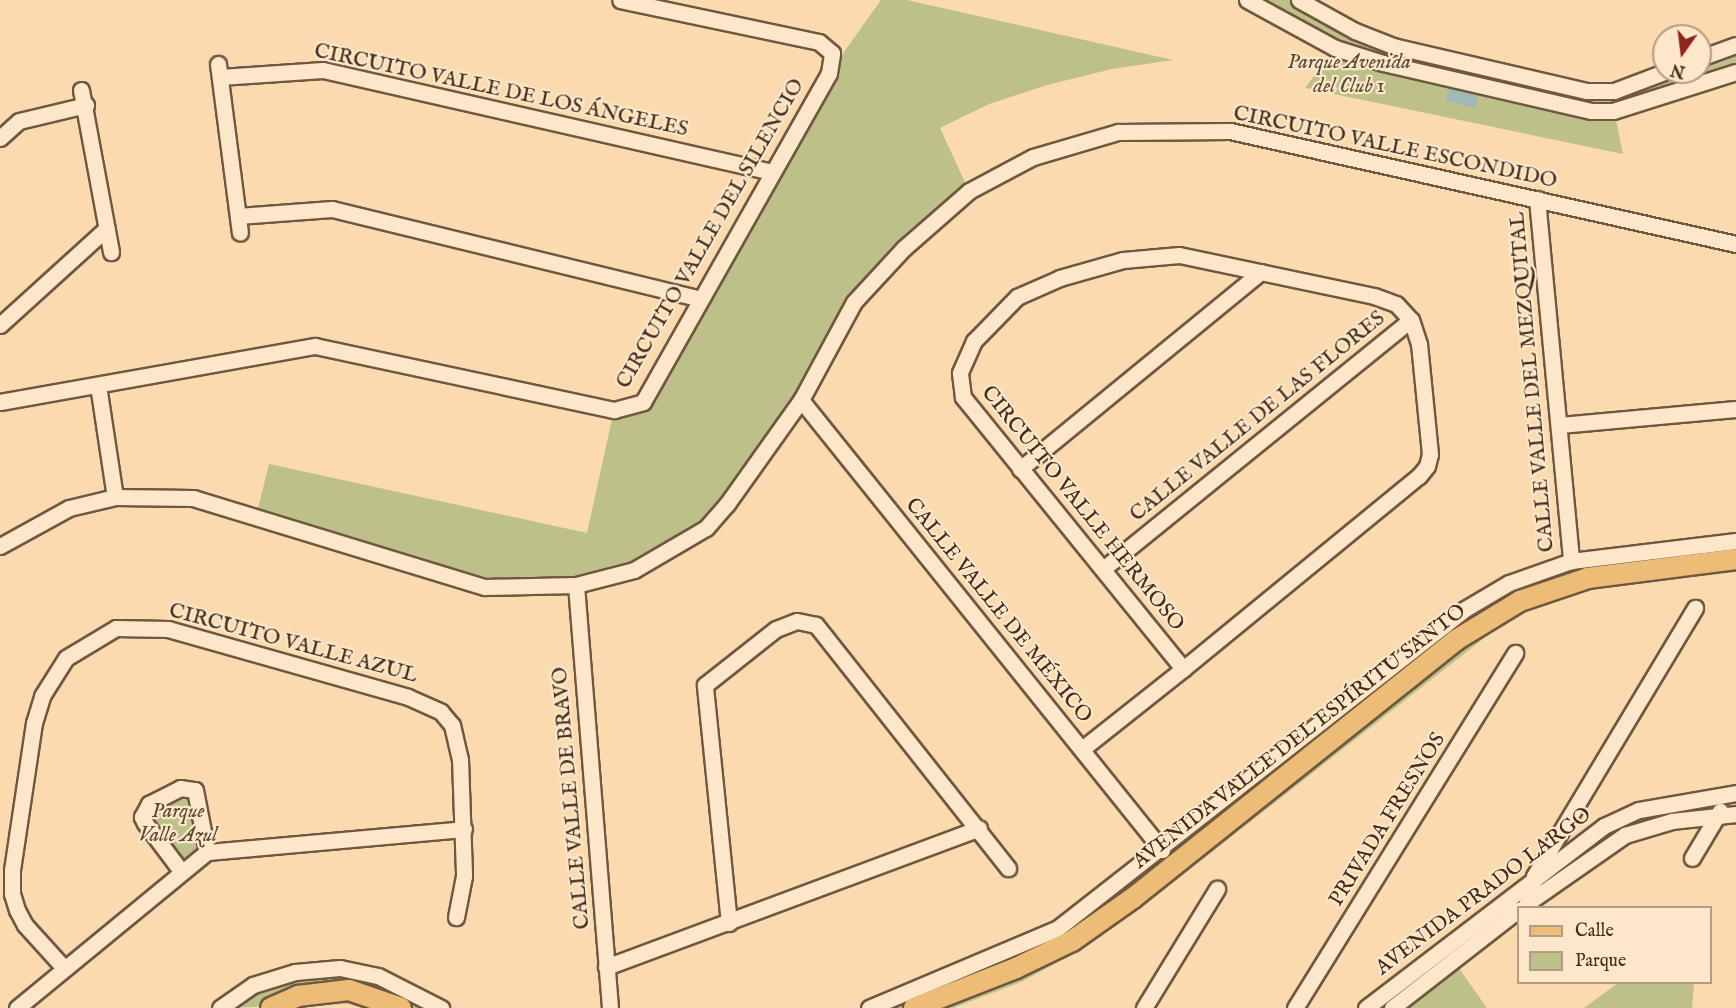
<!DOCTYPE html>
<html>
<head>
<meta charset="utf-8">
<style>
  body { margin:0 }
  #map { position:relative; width:1736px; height:1008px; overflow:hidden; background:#fadaae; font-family:"IM FELL English",serif }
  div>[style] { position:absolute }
  .green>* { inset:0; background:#bec08a }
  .water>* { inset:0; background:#a1b9b3 }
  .roads { filter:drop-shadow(2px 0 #705840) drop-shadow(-2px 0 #705840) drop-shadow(0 2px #705840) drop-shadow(0 -2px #705840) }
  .minor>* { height:15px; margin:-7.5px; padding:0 7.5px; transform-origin:7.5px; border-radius:7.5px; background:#fce7ca }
  .major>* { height:20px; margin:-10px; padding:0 10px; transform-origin:10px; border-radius:10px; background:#edbd77 }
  span { translate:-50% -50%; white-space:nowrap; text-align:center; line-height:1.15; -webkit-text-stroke:4.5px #fce7ca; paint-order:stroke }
  .park-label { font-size:21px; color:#5b4a31; font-style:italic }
  .street-label { font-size:21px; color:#422c1b }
  .legend { position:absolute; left:1517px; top:906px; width:195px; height:78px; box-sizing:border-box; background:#fce7ca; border:2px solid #b29c84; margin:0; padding:8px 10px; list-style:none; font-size:18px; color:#422c1b }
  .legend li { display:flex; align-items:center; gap:12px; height:30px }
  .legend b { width:30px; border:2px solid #b29c84 }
  .north { position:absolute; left:1652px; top:24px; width:60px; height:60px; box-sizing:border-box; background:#fce7ca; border:2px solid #b29c84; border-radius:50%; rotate:194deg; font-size:16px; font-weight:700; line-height:24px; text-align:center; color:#422c1b }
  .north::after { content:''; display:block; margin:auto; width:21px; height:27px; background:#8f2418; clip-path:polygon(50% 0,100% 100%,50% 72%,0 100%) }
</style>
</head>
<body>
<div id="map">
  <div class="green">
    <i style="clip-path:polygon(881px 0,907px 0,1173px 60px,1112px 69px,1047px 85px,989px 104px,940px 128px,969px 191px,854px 302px,727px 504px,679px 547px,576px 585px,485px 587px,256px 517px,269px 464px,587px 533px,614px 410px,643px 402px,829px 73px)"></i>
    <i style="clip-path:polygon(1247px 0,1299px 0,1355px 31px,1587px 91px,1664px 72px,1700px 72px,1700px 58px,1736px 45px,1736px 72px,1614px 111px,1623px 154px,1305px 88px,1335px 48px)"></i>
    <i style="clip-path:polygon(1736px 541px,1736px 572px,1593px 589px,1548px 599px,1511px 617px,1142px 907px,1079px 951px,1021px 982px,953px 1008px,869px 1008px,1058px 928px,1465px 609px,1571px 561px)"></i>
    <i style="clip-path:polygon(200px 782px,206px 851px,181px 868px,136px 816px)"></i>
    <i style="clip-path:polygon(1451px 957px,1487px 1008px,1388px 1008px)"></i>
    <i style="clip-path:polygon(340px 968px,441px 1008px,363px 1008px,349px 1004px,220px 1008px,253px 985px)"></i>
    <i style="clip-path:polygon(1618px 983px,1694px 983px,1692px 1008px,1584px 1008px)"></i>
  </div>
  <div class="water">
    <i style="clip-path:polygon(1449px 88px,1478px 95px,1475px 108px,1446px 101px)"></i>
  </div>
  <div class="roads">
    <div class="minor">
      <i style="left:1247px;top:0;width:100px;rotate:28.6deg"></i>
      <i style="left:1335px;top:48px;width:50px;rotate:17.4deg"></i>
      <i style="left:1383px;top:63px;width:213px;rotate:13deg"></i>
      <i style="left:1591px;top:111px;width:22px"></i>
      <i style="left:1613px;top:111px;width:129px;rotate:-17.6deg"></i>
      <i style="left:1299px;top:0;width:64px;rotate:29deg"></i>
      <i style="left:1355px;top:31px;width:41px;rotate:21.5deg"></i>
      <i style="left:1393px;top:46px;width:199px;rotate:13.1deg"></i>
      <i style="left:1587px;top:91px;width:27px"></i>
      <i style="left:1614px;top:91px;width:53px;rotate:-20.8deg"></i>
      <i style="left:1700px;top:58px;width:38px;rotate:-20deg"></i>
      <i style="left:218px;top:64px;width:170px;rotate:82.6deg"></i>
      <i style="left:220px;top:77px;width:103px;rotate:-3.9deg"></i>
      <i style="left:323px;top:70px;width:460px;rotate:12.8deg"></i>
      <i style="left:81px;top:90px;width:165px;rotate:79.5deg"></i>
      <i style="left:0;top:138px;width:25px;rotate:-42deg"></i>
      <i style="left:19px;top:121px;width:69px;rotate:-13.4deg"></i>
      <i style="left:1537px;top:199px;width:364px;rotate:84.6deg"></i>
      <i style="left:238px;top:216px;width:94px;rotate:-4.3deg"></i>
      <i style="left:332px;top:209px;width:380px;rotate:13.7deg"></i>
      <i style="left:0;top:325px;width:144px;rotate:-42.2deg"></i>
      <i style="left:98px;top:385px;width:113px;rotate:81.4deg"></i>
      <i style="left:801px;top:400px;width:577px;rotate:51.26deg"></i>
      <i style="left:0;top:402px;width:320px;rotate:-10.1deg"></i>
      <i style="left:315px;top:346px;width:306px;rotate:12.1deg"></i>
      <i style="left:614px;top:410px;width:30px;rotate:-15deg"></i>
      <i style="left:643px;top:402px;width:378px;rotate:-60.5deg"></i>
      <i style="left:829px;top:73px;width:20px;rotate:-81deg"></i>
      <i style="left:832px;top:53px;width:17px;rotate:-140deg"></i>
      <i style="left:819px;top:42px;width:203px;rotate:-168.1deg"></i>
      <i style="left:1559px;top:425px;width:178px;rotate:-5.2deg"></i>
      <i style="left:1020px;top:469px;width:311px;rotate:-39.3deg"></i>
      <i style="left:0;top:546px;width:79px;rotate:-28.8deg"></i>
      <i style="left:69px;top:508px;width:47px;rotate:-13.4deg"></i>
      <i style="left:115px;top:497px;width:78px;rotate:0.7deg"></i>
      <i style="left:193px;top:498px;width:305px;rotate:17deg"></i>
      <i style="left:485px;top:587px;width:91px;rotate:-1.3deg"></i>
      <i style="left:576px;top:585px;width:60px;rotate:-14.5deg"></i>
      <i style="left:634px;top:570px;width:83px;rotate:-30.3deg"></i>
      <i style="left:706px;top:528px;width:32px;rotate:-49deg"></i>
      <i style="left:727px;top:504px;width:128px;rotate:-54.6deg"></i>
      <i style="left:801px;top:400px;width:111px;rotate:-61.6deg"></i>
      <i style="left:854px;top:302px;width:74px;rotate:-47.2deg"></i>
      <i style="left:904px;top:248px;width:86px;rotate:-41.2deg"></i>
      <i style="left:969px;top:191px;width:72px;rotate:-28deg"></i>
      <i style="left:1033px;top:157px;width:89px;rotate:-16.4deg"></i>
      <i style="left:1118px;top:132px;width:112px;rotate:-0.5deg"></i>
      <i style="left:1230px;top:131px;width:518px;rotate:12.59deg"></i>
      <i style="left:1103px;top:569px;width:396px;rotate:-39deg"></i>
      <i style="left:576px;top:585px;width:424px;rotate:85.4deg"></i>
      <i style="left:1082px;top:749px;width:129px;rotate:-38.4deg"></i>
      <i style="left:1183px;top:669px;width:305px;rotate:-39.3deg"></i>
      <i style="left:1419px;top:476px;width:13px;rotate:-51deg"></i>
      <i style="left:1427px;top:466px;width:12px;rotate:-76deg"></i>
      <i style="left:1430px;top:454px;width:111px;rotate:-95.7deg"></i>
      <i style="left:1419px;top:344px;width:25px;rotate:-108deg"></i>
      <i style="left:1411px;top:320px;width:22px;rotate:-133deg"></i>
      <i style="left:1396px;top:304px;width:23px;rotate:-160deg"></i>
      <i style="left:1374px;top:296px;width:199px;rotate:-168.1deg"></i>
      <i style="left:1179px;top:255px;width:56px;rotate:174.9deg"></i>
      <i style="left:1123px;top:260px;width:66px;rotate:164.1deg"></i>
      <i style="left:1060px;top:278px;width:47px;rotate:156.2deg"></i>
      <i style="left:1017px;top:297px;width:62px;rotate:134.3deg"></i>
      <i style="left:974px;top:341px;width:35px;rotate:114deg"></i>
      <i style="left:960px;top:373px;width:24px;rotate:83deg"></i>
      <i style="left:963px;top:397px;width:350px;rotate:51deg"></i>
      <i style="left:1692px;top:858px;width:55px;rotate:-59.2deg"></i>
      <i style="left:181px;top:871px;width:60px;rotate:-126.9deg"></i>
      <i style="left:145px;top:823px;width:7px;rotate:-117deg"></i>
      <i style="left:142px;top:817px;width:15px;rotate:-62deg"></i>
      <i style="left:149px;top:804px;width:35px;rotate:-27deg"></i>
      <i style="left:180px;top:788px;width:15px;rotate:8deg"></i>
      <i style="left:195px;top:790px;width:63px;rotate:79deg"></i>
      <i style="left:1529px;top:902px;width:26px;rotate:-79deg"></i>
      <i style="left:1534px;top:876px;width:313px;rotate:-59deg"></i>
      <i style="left:1526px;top:904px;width:121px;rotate:-34.9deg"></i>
      <i style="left:1625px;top:835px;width:49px;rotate:-16.6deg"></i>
      <i style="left:1672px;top:821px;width:64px;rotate:-6.2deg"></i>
      <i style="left:729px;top:923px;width:239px;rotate:-95.8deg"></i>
      <i style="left:705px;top:685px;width:90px;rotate:-38.3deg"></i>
      <i style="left:776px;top:629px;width:22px;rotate:-21deg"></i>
      <i style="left:797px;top:621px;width:19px;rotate:12deg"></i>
      <i style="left:816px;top:625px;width:310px;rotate:51.7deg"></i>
      <i style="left:606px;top:967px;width:398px;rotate:-20.4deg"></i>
      <i style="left:64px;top:968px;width:58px;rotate:-132.2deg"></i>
      <i style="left:25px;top:925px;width:17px;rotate:-118deg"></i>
      <i style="left:17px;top:910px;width:17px;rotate:-107deg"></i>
      <i style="left:12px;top:894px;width:24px;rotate:-90deg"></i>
      <i style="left:12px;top:870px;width:149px;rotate:-81.5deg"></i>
      <i style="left:34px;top:723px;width:28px;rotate:-73deg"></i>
      <i style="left:42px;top:696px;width:45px;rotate:-57.7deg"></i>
      <i style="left:66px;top:658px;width:58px;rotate:-31deg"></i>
      <i style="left:116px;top:628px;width:52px;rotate:1.1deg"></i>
      <i style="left:168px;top:629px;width:249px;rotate:15.8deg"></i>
      <i style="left:408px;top:697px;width:36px;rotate:24deg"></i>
      <i style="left:441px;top:712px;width:17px;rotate:50deg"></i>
      <i style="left:452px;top:725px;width:35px;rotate:77deg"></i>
      <i style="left:460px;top:759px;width:117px;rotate:88deg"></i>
      <i style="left:464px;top:876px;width:42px;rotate:101deg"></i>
      <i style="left:17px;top:1008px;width:246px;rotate:-39.4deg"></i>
      <i style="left:207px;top:852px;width:258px;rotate:-5.1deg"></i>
      <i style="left:220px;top:1008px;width:40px;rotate:-34.9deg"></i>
      <i style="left:253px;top:985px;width:44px;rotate:-17.2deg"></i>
      <i style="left:295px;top:972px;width:45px;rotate:-5.1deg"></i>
      <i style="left:340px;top:968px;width:39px;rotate:12deg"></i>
      <i style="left:378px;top:976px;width:71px;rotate:26.9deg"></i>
      <i style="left:869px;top:1008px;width:205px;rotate:-22.9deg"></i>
      <i style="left:1058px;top:928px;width:517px;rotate:-38.09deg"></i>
      <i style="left:1465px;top:609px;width:51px;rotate:-30.6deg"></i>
      <i style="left:1509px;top:583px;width:66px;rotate:-19.5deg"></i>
      <i style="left:1571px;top:561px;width:166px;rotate:-6.9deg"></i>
      <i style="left:1144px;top:1008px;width:140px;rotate:-58.5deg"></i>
      <i style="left:1295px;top:1008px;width:418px;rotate:-58.2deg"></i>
      <i style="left:1366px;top:1008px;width:300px;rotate:-37.4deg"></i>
      <i style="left:1604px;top:826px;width:38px;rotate:-25deg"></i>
      <i style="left:1639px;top:810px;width:98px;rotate:-9.9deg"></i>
      <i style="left:1392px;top:1008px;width:160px;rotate:-37.9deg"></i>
    </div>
    <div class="major">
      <i style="left:271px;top:1008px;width:30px;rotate:-24deg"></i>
      <i style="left:298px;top:996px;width:51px;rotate:-6.7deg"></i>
      <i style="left:349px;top:990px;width:55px;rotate:19.1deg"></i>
      <i style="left:914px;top:1008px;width:110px;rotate:-21.4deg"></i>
      <i style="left:1016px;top:968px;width:62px;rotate:-25.7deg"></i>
      <i style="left:1072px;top:941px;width:75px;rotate:-35.2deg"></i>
      <i style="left:1133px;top:898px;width:413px;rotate:-38.6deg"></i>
      <i style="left:1456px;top:640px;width:75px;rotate:-31.4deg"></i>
      <i style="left:1520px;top:601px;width:72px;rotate:-18.7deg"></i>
      <i style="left:1588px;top:578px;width:149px;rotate:-7.3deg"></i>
    </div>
  </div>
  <div class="park-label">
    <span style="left:1349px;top:75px">Parque Avenida<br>del Club 1</span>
    <span style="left:178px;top:824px">Parque<br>Valle Azul</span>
  </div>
  <div class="street-label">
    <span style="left:501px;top:91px;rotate:12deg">CIRCUITO VALLE DE LOS ÁNGELES</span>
    <span style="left:1395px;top:148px;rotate:12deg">CIRCUITO VALLE ESCONDIDO</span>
    <span style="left:711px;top:234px;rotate:-60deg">CIRCUITO VALLE DEL SILENCIO</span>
    <span style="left:1533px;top:382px;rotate:-95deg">CALLE VALLE DEL MEZQUITAL</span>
    <span style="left:1258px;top:417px;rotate:-39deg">CALLE VALLE DE LAS FLORES</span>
    <span style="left:1082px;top:509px;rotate:51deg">CIRCUITO VALLE HERMOSO</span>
    <span style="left:998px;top:611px;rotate:51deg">CALLE VALLE DE MÉXICO</span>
    <span style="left:293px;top:644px;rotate:15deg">CIRCUITO VALLE AZUL</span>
    <span style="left:1300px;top:737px;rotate:-38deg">AVENIDA VALLE DEL ESPÍRITU SANTO</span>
    <span style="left:572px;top:798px;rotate:-95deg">CALLE VALLE DE BRAVO</span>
    <span style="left:1388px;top:820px;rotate:-58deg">PRIVADA FRESNOS</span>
    <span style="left:1484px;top:892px;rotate:-37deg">AVENIDA PRADO LARGO</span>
  </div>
  <ul class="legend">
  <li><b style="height:8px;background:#edbd77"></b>Calle</li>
  <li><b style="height:16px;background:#bec08a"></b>Parque</li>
  </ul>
  <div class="north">N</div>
</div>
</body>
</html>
